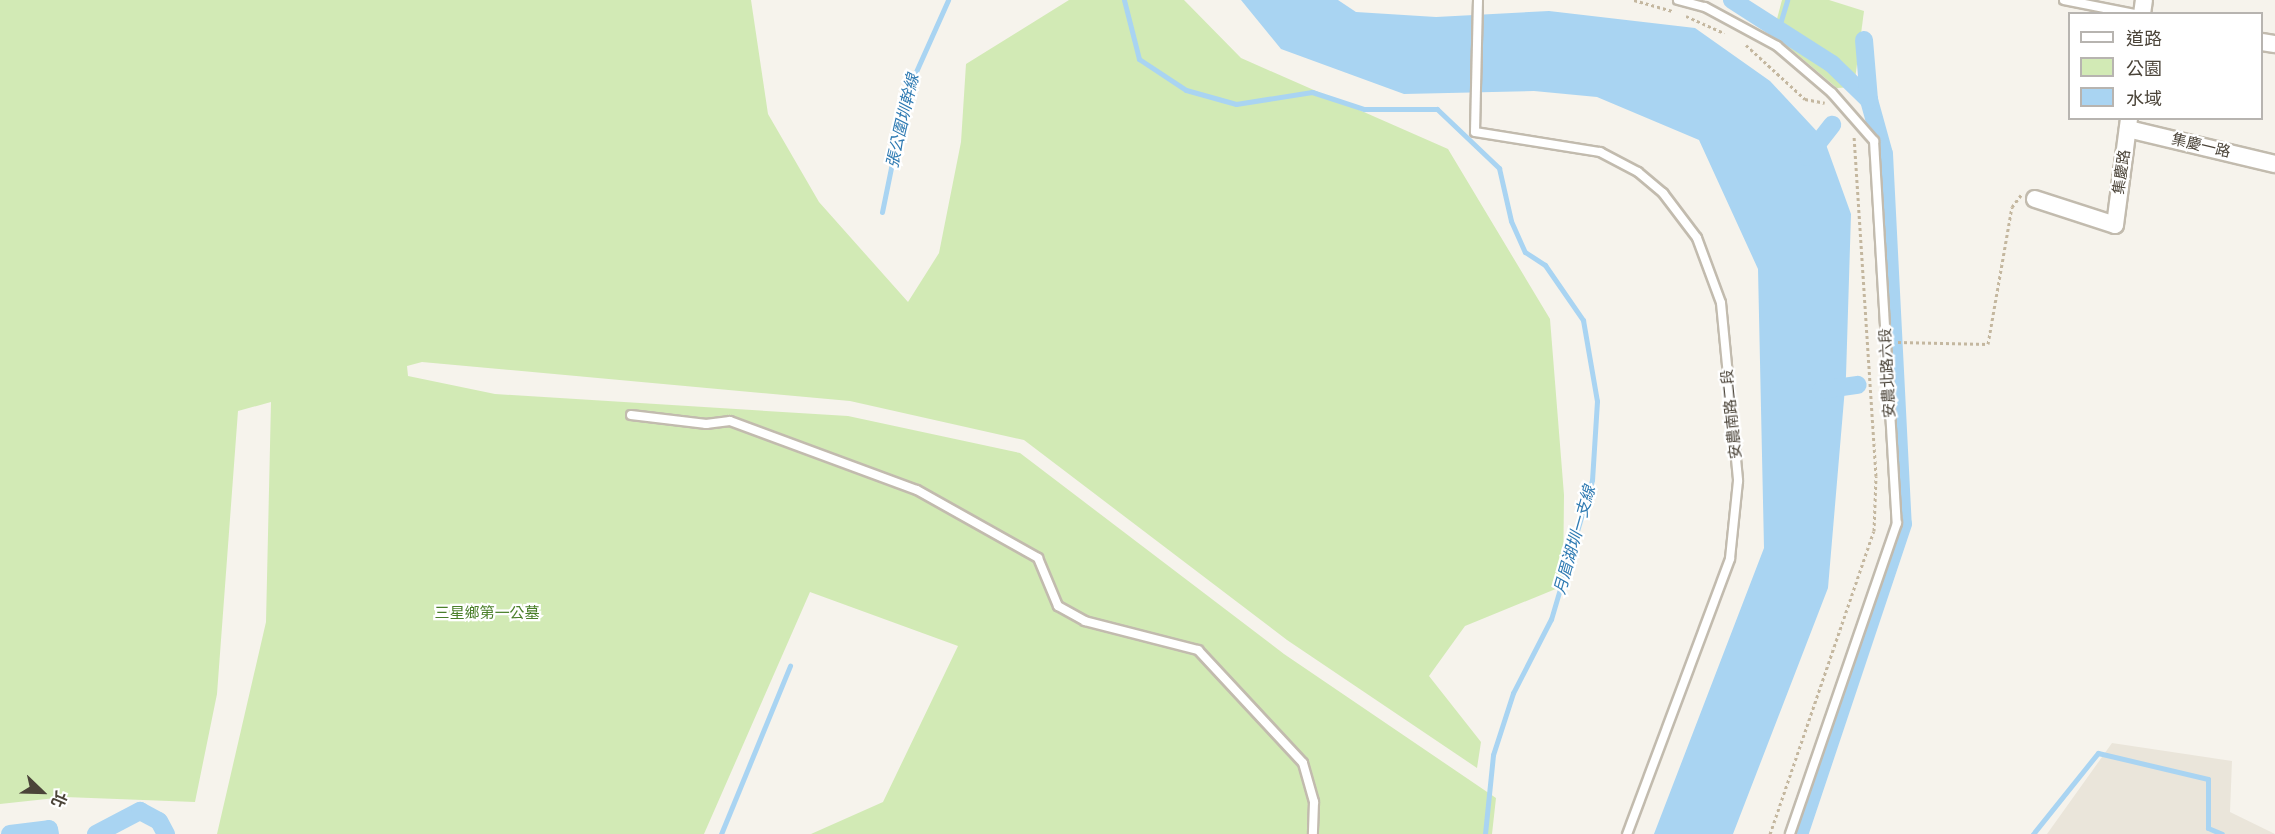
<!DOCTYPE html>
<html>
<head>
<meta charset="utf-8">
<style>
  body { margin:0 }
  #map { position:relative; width:2275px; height:834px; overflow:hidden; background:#f6f3ec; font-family:"Roboto Condensed","Noto Sans TC",sans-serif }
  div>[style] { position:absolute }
  .residential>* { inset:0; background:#eae5da }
  .green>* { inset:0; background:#d2eab5 }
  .water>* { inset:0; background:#a9d4f2 }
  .stream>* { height:5px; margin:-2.5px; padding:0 2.5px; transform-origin:2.5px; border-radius:2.5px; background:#a9d4f2 }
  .canal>* { height:18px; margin:-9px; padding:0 9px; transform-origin:9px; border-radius:9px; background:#a9d4f2 }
  .path>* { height:3px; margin-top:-1.5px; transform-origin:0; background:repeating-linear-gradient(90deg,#c4b79f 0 3px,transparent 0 6px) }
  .roads { filter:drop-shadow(2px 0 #c2bbae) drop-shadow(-2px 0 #c2bbae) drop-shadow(0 2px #c2bbae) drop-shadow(0 -2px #c2bbae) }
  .lane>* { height:8px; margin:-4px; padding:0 4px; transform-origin:4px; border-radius:4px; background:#fff }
  .street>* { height:16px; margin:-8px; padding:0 8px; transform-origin:8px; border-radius:8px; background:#fff }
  span { translate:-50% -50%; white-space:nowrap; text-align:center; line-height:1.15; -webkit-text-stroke:4.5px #fff; paint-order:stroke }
  .street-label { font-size:15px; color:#4b4439 }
  .park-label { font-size:15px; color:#4a7f2a }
  .water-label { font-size:16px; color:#2e7ab2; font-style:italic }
  .legend { position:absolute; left:2068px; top:12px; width:195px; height:108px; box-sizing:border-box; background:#fff; border:2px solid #b7b4b0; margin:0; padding:8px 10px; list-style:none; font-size:18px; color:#4b4439 }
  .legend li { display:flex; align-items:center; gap:12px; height:30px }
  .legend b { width:30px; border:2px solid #b7b4b0 }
  .north { position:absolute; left:12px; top:762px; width:60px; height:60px; -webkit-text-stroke:4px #fff; paint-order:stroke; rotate:113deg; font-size:16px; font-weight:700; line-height:24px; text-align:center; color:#4b4439 }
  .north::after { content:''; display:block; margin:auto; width:21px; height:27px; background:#4b4439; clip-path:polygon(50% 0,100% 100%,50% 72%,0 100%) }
</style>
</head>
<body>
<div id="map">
  <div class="residential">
    <i style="clip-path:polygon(2112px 743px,2232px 761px,2230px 812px,2275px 834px,2047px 834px)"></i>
  </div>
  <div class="green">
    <i style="clip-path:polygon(0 0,751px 0,768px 114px,819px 202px,908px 302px,939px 253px,961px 142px,966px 64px,1069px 0,1184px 0,1241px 58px,1448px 149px,1550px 319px,1564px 495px,1563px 586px,1465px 626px,1429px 676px,1481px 742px,1477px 768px,1287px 640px,1024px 440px,850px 401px,422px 362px,407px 366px,408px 376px,495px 394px,848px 416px,1020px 453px,1284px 654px,1496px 798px,1492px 834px,811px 834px,883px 802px,958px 646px,810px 592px,704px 834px,217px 834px,266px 622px,271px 402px,238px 411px,217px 694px,195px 802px,65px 797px,0 804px)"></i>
    <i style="clip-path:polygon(1782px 0,1829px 0,1864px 11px,1854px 87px,1837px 88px,1773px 34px)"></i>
  </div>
  <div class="water">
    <i style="clip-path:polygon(1241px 0,1338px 0,1356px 12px,1436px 17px,1549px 11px,1695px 28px,1770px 81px,1824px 139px,1851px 214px,1846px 376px,1828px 588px,1733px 834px,1654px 834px,1764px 548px,1758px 269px,1699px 140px,1597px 97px,1534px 91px,1404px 94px,1281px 49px)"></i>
  </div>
  <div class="stream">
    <i style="left:1124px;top:0;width:61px;rotate:75.7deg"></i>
    <i style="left:1139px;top:59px;width:56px;rotate:33.4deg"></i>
    <i style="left:1186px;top:90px;width:52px;rotate:15.6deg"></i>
    <i style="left:1236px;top:104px;width:77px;rotate:-9deg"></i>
    <i style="left:1312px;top:92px;width:55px;rotate:18.1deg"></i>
    <i style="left:1364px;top:109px;width:73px"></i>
    <i style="left:1437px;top:109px;width:86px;rotate:43.6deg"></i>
    <i style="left:1499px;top:168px;width:54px;rotate:77.2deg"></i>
    <i style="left:1511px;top:221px;width:34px;rotate:66deg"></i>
    <i style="left:1525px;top:252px;width:24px;rotate:33deg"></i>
    <i style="left:1545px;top:265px;width:67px;rotate:55.4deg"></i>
    <i style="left:1583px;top:320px;width:82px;rotate:80.2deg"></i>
    <i style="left:1597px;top:401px;width:79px;rotate:93.6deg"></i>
    <i style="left:1592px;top:480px;width:145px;rotate:106.4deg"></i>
    <i style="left:1551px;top:619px;width:83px;rotate:117.2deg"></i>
    <i style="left:1513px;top:693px;width:65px;rotate:107.9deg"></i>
    <i style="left:1493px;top:755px;width:79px;rotate:95.8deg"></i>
    <i style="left:1779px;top:27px;width:28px;rotate:-73deg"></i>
    <i style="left:882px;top:212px;width:120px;rotate:-78.5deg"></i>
    <i style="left:906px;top:94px;width:103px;rotate:-65.9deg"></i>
    <i style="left:721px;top:834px;width:182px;rotate:-67.7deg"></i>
    <i style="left:2033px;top:834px;width:104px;rotate:-51.3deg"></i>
    <i style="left:2098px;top:753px;width:113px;rotate:13.3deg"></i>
    <i style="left:2208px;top:779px;width:49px;rotate:90deg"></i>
    <i style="left:2208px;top:828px;width:15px;rotate:23deg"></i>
  </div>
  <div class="canal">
    <i style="left:1732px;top:0;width:119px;rotate:32.6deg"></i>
    <i style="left:1832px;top:64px;width:52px;rotate:44.2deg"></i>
    <i style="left:1869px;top:100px;width:56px;rotate:74.5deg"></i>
    <i style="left:1884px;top:154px;width:370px;rotate:87.1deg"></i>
    <i style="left:1903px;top:524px;width:327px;rotate:108.5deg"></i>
    <i style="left:1864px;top:40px;width:60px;rotate:85.2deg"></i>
    <i style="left:1807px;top:157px;width:41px;rotate:-52deg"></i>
    <i style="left:1821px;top:390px;width:37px;rotate:-8deg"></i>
    <i style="left:10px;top:834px;width:39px;rotate:-7deg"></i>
    <i style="left:49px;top:829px;width:5px;rotate:79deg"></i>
    <i style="left:96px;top:834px;width:50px;rotate:-27.6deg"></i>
    <i style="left:140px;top:811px;width:21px;rotate:28deg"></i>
    <i style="left:159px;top:821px;width:15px;rotate:62deg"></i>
  </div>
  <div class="path">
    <i style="left:1634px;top:0;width:40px;rotate:16deg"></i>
    <i style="left:1686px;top:16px;width:42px;rotate:24.1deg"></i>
    <i style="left:1746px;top:45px;width:80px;rotate:42.5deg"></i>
    <i style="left:1805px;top:99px;width:20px;rotate:11deg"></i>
    <i style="left:1898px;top:342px;width:90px;rotate:1.3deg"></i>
    <i style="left:1988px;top:344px;width:139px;rotate:-80.1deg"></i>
    <i style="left:2012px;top:207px;width:15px;rotate:-53deg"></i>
    <i style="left:1770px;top:834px;width:320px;rotate:-71.1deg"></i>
    <i style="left:1874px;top:531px;width:55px;rotate:-87.9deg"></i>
    <i style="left:1876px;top:476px;width:340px;rotate:-93.7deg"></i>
  </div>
  <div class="roads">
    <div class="lane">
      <i style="left:1478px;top:0;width:132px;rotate:91.3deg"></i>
      <i style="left:1475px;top:132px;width:127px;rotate:9.1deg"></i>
      <i style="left:1600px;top:152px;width:43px;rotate:27.8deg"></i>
      <i style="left:1638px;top:172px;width:33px;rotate:40deg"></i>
      <i style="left:1663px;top:193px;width:56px;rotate:52.9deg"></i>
      <i style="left:1697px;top:238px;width:69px;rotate:69.7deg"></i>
      <i style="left:1721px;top:303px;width:179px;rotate:84.5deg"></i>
      <i style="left:1738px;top:481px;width:78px;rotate:95.9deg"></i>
      <i style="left:1730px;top:559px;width:294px;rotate:110.5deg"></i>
      <i style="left:1678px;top:0;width:28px;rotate:15deg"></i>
      <i style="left:1705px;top:7px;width:82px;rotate:28.4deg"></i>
      <i style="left:1777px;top:46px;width:72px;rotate:40.5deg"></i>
      <i style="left:1832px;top:93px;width:64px;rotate:48.8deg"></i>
      <i style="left:1874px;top:141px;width:383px;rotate:86.6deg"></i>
      <i style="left:1897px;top:523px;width:329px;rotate:109deg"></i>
      <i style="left:2064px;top:0;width:72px;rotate:11.2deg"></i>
      <i style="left:631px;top:415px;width:76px;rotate:6.8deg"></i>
      <i style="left:706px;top:424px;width:24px;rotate:-7deg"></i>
      <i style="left:730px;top:421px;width:199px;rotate:20.3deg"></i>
      <i style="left:917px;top:490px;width:139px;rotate:29.3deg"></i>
      <i style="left:1038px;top:558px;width:52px;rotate:67.4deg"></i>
      <i style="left:1058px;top:606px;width:31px;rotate:29deg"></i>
      <i style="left:1085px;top:621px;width:117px;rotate:14.4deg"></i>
      <i style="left:1198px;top:650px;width:154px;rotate:47.1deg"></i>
      <i style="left:1303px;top:763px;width:41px;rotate:74.2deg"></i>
      <i style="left:1314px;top:802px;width:32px;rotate:92deg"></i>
    </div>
    <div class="street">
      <i style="left:2142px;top:14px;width:14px;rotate:-82deg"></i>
      <i style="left:2262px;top:42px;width:13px;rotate:9deg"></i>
      <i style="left:2128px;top:129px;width:151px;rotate:13.4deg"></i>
      <i style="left:2035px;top:199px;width:84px;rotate:18deg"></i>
      <i style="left:2115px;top:225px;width:108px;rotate:-82.5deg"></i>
    </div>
  </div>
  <div class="street-label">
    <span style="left:2201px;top:146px;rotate:13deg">集慶一路</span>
    <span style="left:2122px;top:172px;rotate:-82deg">集慶路</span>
    <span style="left:1888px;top:373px;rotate:-93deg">安農北路六段</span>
    <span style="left:1732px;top:414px;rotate:-96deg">安農南路二段</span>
  </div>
  <div class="park-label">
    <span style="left:487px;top:614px">三星鄉第一公墓</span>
  </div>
  <div class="water-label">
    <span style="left:903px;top:121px;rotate:-77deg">張公圍圳幹線</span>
    <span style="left:1575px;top:540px;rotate:-74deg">月眉湖圳一支線</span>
  </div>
  <ul class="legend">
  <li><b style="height:8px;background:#fff"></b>道路</li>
  <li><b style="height:16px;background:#d2eab5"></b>公園</li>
  <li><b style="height:16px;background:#a9d4f2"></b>水域</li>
  </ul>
  <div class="north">北</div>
</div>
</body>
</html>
